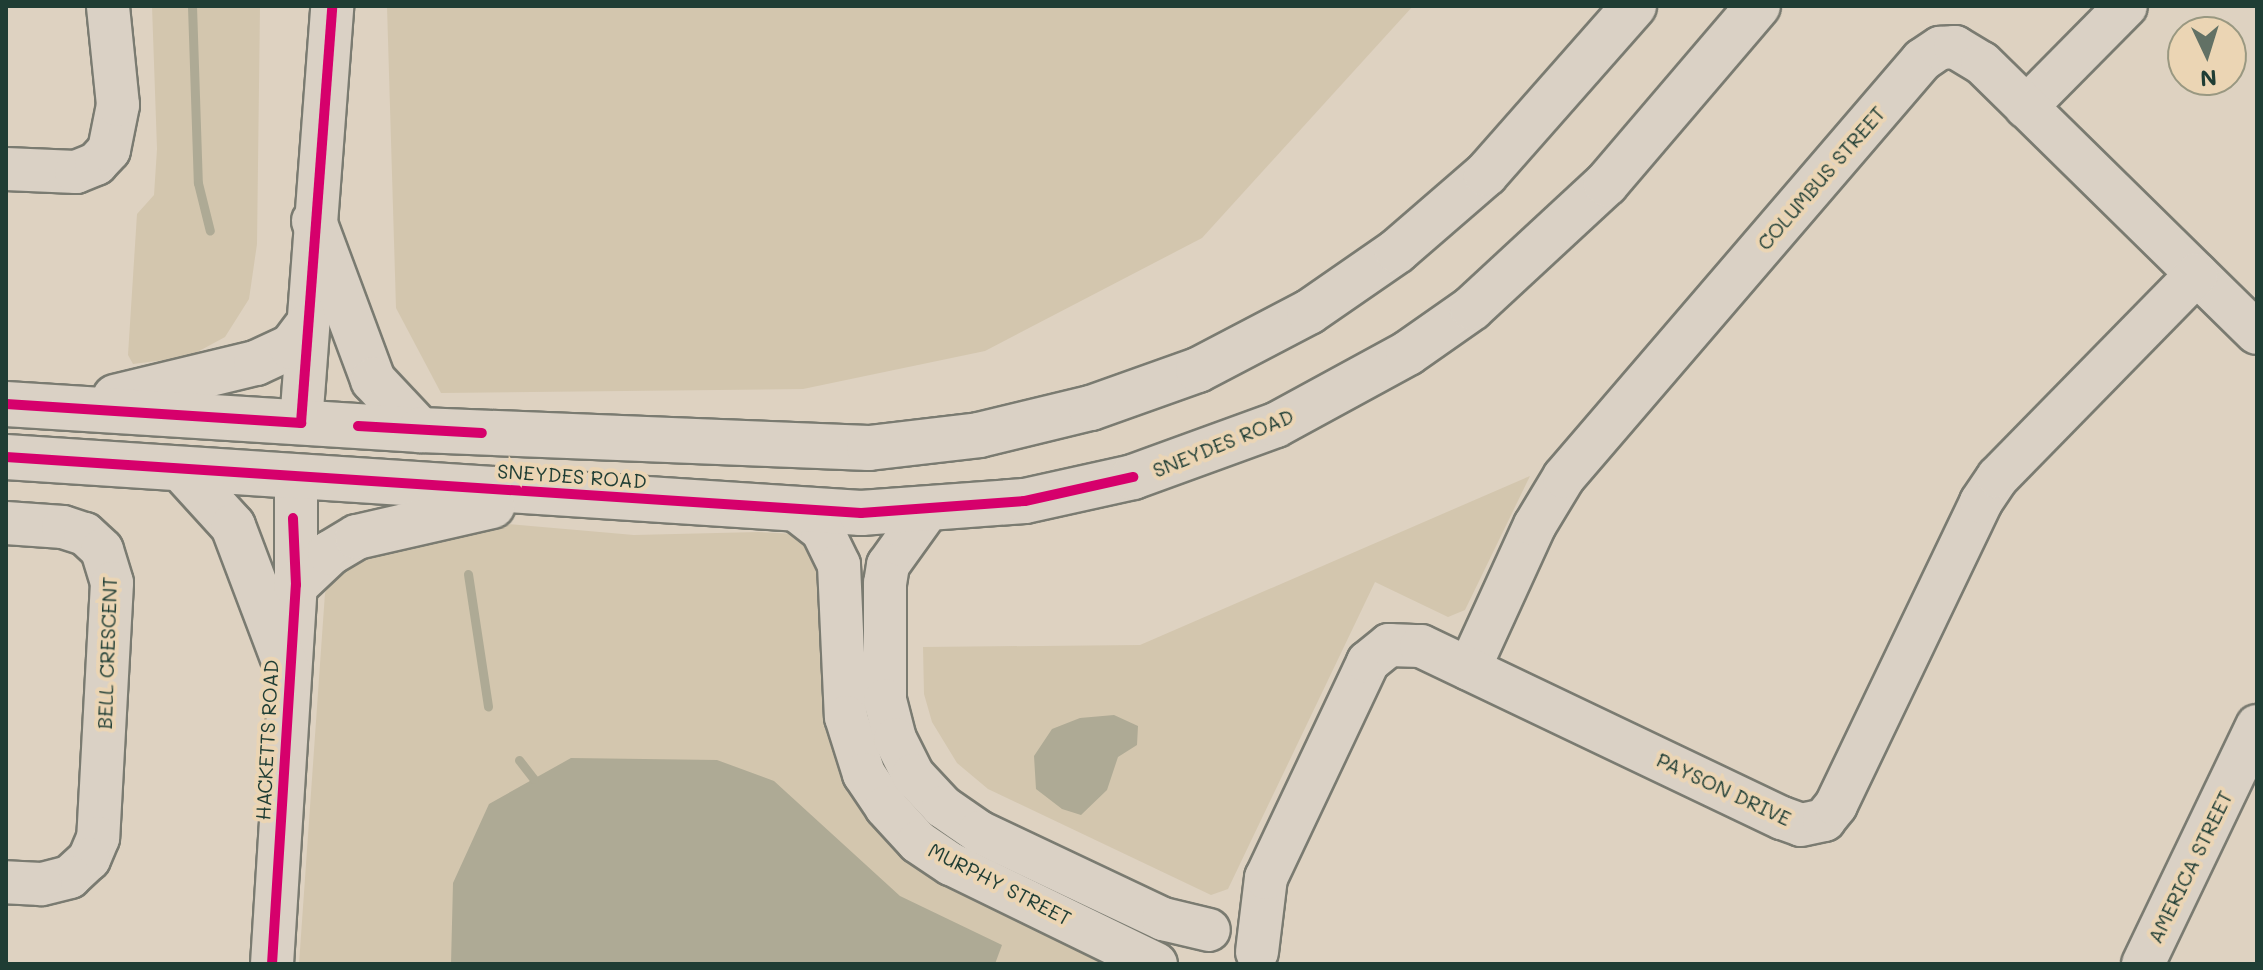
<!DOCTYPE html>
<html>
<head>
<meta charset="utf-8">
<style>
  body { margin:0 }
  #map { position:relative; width:2263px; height:970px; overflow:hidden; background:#ded2c1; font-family:Mali,sans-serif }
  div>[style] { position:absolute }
  .green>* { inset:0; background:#d3c6ae }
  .water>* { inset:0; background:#aeaa95 }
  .stream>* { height:9px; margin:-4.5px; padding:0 4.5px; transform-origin:4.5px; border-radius:4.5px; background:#aeaa95 }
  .roads { filter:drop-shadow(2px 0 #7a7b71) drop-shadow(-2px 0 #7a7b71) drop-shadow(0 2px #7a7b71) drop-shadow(0 -2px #7a7b71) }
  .minor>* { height:42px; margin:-21px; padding:0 21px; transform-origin:21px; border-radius:21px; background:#dad1c5 }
  .major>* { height:44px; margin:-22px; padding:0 22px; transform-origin:22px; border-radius:22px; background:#dad1c5 }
  .cycleway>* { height:10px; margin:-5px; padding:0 5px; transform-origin:5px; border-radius:5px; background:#d6006c }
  span { translate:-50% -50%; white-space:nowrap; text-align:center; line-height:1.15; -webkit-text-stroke:8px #ebd5b4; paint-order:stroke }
  .street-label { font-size:20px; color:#1f3d34 }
  .frame { position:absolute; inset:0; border:8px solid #1f3d34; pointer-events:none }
  .north { position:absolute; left:2167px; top:16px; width:80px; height:80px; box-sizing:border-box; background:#ebd5b4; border:2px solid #999881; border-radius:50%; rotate:176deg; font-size:22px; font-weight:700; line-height:32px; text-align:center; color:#1f3d34 }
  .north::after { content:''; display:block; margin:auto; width:28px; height:36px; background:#627165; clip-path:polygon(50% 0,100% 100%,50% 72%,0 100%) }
</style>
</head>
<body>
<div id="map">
  <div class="green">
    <i style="clip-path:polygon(152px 6px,260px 6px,257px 244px,249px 299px,225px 337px,188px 357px,133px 364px,128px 355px,137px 214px,154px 195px,157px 149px)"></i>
    <i style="clip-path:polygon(387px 6px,1413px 6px,1202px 238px,985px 351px,803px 389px,441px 393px,396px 308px)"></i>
    <i style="clip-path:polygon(1530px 476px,1465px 610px,1448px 617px,1375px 582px,1228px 889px,1211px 895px,988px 789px,957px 763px,932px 722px,924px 694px,923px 647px,1140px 645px)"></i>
    <i style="clip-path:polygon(485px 522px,634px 535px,759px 532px,797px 534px,818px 545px,861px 783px,1139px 964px,299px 964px,325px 593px,344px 561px)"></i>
  </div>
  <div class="water">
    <i style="clip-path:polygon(1114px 715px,1138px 726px,1137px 745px,1118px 757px,1107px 790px,1081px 815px,1062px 809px,1036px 789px,1034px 756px,1052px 729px,1080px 718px)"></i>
    <i style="clip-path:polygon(571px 758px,717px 760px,774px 781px,900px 896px,1002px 945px,995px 964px,451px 964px,453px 883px,489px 804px)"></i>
  </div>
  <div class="stream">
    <i style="left:192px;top:6px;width:177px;rotate:88.1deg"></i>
    <i style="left:198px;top:183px;width:49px;rotate:76deg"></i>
    <i style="left:468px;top:574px;width:134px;rotate:81.4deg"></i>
    <i style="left:519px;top:760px;width:24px;rotate:52deg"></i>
  </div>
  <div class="roads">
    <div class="minor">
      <i style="left:2026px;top:107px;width:142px;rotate:-45.3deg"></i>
      <i style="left:6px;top:169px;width:70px;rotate:2.5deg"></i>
      <i style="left:76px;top:172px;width:22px;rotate:-22deg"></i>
      <i style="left:96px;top:164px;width:19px;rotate:-47deg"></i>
      <i style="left:109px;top:150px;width:46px;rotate:-78.7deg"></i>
      <i style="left:118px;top:105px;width:100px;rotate:-95.8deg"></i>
      <i style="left:301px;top:423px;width:418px;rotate:-85.7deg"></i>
      <i style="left:796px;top:510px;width:33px;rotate:38deg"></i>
      <i style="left:822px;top:530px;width:39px;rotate:64deg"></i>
      <i style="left:839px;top:565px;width:152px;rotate:87.4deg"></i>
      <i style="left:846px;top:717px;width:60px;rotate:72.5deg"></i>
      <i style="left:864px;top:774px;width:40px;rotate:56deg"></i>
      <i style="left:886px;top:807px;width:47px;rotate:47.6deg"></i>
      <i style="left:918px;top:842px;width:40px;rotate:34deg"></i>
      <i style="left:951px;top:864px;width:228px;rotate:26deg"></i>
      <i style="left:926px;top:512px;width:65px;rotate:125.6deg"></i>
      <i style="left:888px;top:565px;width:18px;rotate:99deg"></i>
      <i style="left:885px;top:583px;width:117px;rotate:90deg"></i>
      <i style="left:885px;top:700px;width:40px;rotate:75.6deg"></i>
      <i style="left:895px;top:739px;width:40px;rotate:63.4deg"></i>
      <i style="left:913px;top:775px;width:44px;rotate:46.8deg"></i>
      <i style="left:943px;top:807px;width:44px;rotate:34.8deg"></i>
      <i style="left:979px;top:832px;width:204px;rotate:25.3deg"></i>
      <i style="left:1163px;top:919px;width:47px;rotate:13.4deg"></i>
      <i style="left:6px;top:523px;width:57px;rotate:4deg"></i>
      <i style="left:63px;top:527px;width:23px;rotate:18deg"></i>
      <i style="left:85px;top:534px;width:23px;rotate:43deg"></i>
      <i style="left:102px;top:550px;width:34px;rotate:73deg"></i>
      <i style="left:112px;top:583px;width:255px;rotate:93.1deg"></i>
      <i style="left:98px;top:838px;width:23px;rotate:113deg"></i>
      <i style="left:89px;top:859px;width:26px;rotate:137deg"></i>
      <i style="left:70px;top:877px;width:30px;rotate:166deg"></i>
      <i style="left:41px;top:884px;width:35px;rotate:-177deg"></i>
      <i style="left:1469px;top:669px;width:158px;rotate:-65.4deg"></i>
      <i style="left:1535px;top:525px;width:56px;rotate:-58.9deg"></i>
      <i style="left:1564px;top:477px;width:550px;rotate:-49.35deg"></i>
      <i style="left:1922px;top:60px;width:22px;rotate:-34deg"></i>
      <i style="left:1940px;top:48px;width:15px;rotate:-4deg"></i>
      <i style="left:1955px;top:47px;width:31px;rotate:31deg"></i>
      <i style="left:1982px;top:63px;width:385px;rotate:44.5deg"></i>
      <i style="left:1257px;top:952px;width:75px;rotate:-83.1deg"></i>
      <i style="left:1266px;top:878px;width:239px;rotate:-64.7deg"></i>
      <i style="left:1368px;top:662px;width:27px;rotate:-39deg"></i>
      <i style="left:1389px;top:645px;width:32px;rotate:2deg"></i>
      <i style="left:1421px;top:646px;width:400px;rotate:25.5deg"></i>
      <i style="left:1782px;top:818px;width:20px;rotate:20deg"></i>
      <i style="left:1801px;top:825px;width:24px;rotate:-12deg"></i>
      <i style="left:1824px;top:820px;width:19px;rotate:-51deg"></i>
      <i style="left:1836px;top:805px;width:336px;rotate:-64.4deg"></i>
      <i style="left:1981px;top:502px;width:30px;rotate:-56deg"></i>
      <i style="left:1998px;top:477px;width:284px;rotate:-45.6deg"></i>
      <i style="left:272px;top:964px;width:380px;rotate:-86.4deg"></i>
      <i style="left:296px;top:585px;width:107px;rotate:-90deg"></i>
      <i style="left:2143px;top:964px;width:264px;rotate:-64.4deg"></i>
    </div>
    <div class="major">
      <i style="left:314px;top:221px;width:170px;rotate:69.6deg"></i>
      <i style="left:373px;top:380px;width:69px;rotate:46.8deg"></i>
      <i style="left:115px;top:397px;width:145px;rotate:-13.6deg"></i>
      <i style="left:256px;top:363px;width:38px;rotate:-25deg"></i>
      <i style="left:291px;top:347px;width:25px;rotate:-53deg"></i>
      <i style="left:6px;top:404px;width:415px;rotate:3.6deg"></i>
      <i style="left:420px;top:430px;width:449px;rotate:2.3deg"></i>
      <i style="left:869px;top:448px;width:111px;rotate:-6.7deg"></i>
      <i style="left:979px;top:435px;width:115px;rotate:-13.6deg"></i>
      <i style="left:1091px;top:408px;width:114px;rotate:-19.6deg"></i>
      <i style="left:1198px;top:370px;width:125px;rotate:-27.6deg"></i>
      <i style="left:1309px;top:312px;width:107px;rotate:-34.7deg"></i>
      <i style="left:1397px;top:251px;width:118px;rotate:-40.9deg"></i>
      <i style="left:1486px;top:174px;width:224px;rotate:-48.6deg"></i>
      <i style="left:6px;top:457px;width:857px;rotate:3.75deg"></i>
      <i style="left:861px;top:513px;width:164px;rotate:-4.2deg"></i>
      <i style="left:1025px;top:501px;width:111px;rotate:-12.5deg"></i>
      <i style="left:1133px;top:477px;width:152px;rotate:-20deg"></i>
      <i style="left:1276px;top:425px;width:150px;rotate:-28.6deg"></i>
      <i style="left:1408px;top:353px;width:78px;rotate:-35.1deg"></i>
      <i style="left:1472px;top:308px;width:183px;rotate:-42.8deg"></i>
      <i style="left:1606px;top:184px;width:234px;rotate:-49.5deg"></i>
      <i style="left:181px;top:469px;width:77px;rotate:47.6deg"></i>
      <i style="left:233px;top:526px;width:158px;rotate:69.3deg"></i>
      <i style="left:296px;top:585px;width:47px;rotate:-43.3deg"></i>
      <i style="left:330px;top:553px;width:31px;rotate:-31deg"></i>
      <i style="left:357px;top:537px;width:139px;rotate:-12.9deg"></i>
    </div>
  </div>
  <div class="cycleway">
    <i style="left:6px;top:404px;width:296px;rotate:3.7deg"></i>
    <i style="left:301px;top:423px;width:418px;rotate:-85.7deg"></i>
    <i style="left:358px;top:426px;width:124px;rotate:3.2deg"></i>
    <i style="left:6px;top:457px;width:857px;rotate:3.75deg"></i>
    <i style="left:861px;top:513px;width:164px;rotate:-4.2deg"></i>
    <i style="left:1025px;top:501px;width:111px;rotate:-12.5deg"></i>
    <i style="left:272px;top:964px;width:380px;rotate:-86.4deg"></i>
    <i style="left:296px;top:585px;width:67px;rotate:-92.6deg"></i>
  </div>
  <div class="street-label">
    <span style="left:1821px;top:178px;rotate:-49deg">COLUMBUS STREET</span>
    <span style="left:1223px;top:443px;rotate:-22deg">SNEYDES ROAD</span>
    <span style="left:572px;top:476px;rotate:4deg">SNEYDES ROAD</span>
    <span style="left:107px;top:653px;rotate:-88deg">BELL CRESCENT</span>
    <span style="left:267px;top:740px;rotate:-87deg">HACKETTS ROAD</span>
    <span style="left:1724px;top:789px;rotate:25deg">PAYSON DRIVE</span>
    <span style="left:2190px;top:867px;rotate:-64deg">AMERICA STREET</span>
    <span style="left:1000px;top:884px;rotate:27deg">MURPHY STREET</span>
  </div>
  <div class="frame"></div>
  <div class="north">N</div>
</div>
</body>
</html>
